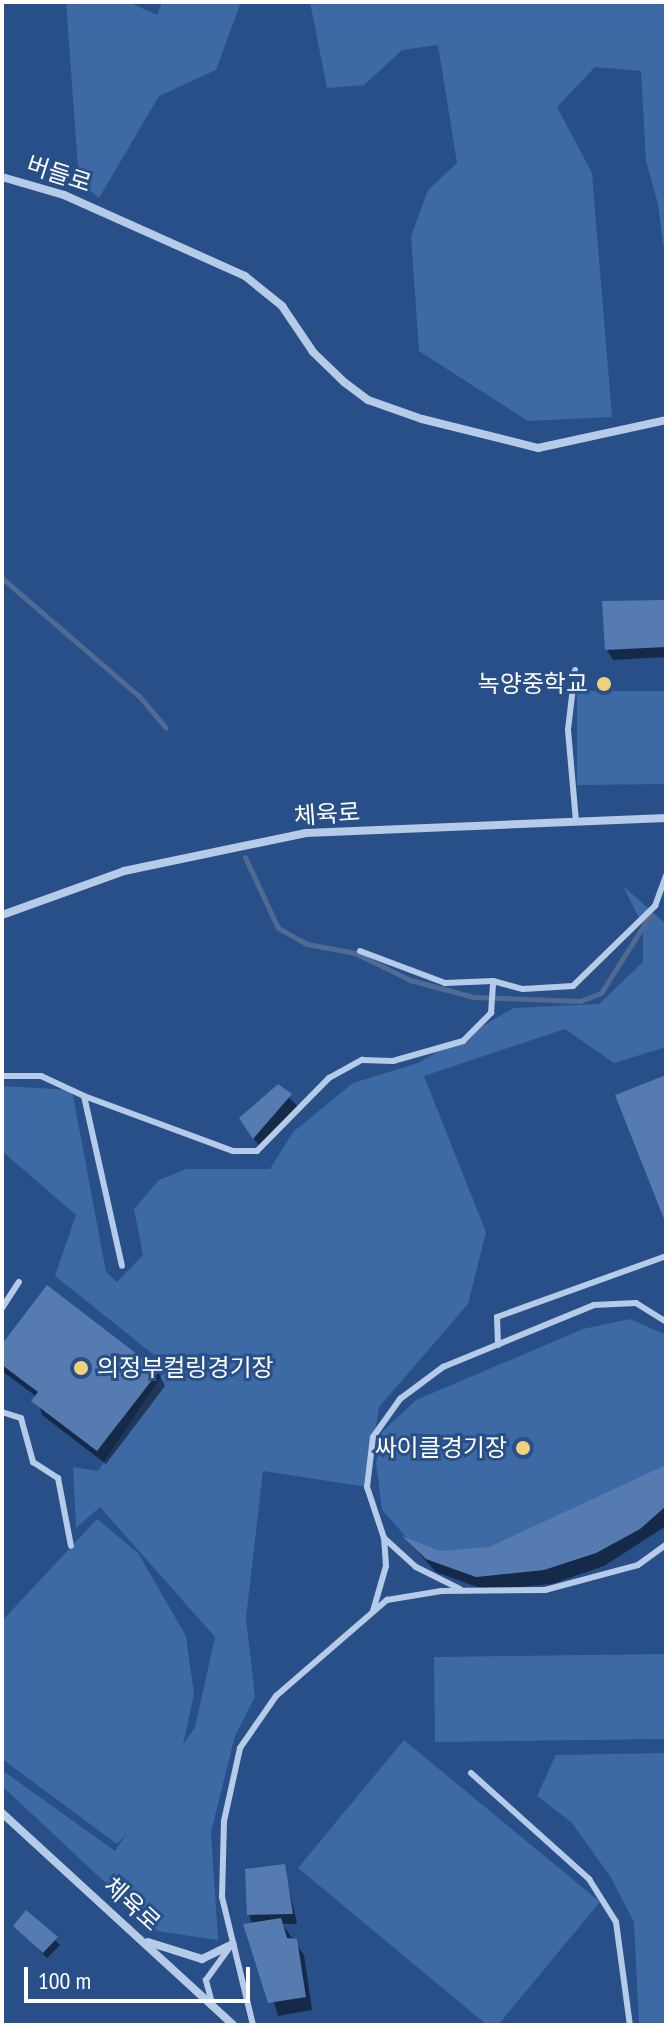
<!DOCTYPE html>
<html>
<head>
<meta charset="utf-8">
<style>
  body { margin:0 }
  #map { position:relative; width:668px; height:2027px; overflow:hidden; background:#284f88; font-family:"PT Sans Narrow","Noto Sans KR",sans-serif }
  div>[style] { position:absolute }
  .green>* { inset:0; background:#3d69a4 }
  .shadow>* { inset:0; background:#0007 }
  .stream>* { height:5px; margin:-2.5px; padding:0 2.5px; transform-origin:2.5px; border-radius:2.5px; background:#506a93 }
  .building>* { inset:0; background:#557bb1 }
  .lane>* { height:6px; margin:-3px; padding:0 3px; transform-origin:3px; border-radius:3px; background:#b5cbe8 }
  .street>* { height:8px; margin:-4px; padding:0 4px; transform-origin:4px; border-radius:4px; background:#b5cbe8 }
  .dots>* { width:22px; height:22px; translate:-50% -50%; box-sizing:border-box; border:4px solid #284f88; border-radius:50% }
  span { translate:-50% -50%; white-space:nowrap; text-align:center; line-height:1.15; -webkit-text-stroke:6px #284f88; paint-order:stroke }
  .street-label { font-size:24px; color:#fff }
  .poi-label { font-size:24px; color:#fff }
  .right { translate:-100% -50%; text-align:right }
  .left { translate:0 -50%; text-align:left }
  .frame { position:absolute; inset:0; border:4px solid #fff; pointer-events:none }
  .scale { position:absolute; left:24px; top:1967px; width:226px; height:36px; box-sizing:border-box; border:4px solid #fff; border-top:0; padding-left:10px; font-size:24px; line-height:28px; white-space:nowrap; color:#fff; -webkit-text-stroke:6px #284f88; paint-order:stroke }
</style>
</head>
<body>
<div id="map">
  <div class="green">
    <i style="clip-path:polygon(66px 2px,128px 2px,157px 15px,162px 2px,241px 2px,216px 70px,159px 96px,99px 198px,79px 182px)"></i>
    <i style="clip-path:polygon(310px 2px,666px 2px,666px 264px,658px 204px,646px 161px,641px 71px,595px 67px,557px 107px,592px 173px,612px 417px,528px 421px,419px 351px,411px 236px,428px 190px,457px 163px,438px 45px,402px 50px,364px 85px,327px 88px)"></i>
    <i style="clip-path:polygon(577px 691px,666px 691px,666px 784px,577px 785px)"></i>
    <i style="clip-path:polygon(623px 886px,666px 924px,666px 1047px,614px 1063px,565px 1029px,424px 1076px,486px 1232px,468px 1304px,379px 1407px,367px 1487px,263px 1471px,246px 1618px,255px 1697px,235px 1736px,211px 1832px,218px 1940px,157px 1931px,2px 1786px,2px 1770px,115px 1851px,127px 1833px,117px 1844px,2px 1759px,2px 1621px,97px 1519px,138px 1553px,186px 1636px,194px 1694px,183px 1745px,195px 1727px,215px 1637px,100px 1507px,76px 1528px,73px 1467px,98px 1471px,168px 1366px,55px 1276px,76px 1215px,2px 1151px,2px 1086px,72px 1090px,106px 1272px,117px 1282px,143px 1255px,134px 1209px,159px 1180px,186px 1169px,270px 1169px,293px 1132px,353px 1083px,418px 1063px,514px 1008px,599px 1004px,643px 962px,643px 926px)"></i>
    <i style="clip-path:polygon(630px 1319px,666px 1335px,666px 1506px,640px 1529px,596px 1553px,544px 1570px,476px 1577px,426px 1559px,382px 1510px,376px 1463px,382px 1432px,416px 1400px,583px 1329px)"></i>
    <i style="clip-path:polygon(666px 1654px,666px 1739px,435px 1742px,434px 1657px)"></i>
    <i style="clip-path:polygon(404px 1740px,600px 1902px,498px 2025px,487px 2025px,298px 1868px)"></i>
    <i style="clip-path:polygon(666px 1753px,666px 2025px,639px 2025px,634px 1922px,610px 1876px,571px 1822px,537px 1796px,556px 1755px)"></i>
  </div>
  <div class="shadow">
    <i style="clip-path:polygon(666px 604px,666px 657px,613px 660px,607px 650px)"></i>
    <i style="clip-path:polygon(278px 1086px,297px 1106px,260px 1147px,247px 1129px)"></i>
    <i style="clip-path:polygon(2px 1347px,158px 1372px,165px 1386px,106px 1464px,42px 1415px,37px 1397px,2px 1371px)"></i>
    <i style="clip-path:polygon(666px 1467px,666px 1526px,604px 1566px,552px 1584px,485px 1590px,436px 1572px,407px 1540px,440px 1553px,489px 1549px)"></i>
    <i style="clip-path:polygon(284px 1867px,297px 1924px,282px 1924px,304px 1955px,312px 2010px,278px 2016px,249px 1914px)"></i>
    <i style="clip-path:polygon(26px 1913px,60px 1945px,47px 1958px,16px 1926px)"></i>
  </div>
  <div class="stream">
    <i style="left:2px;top:578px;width:182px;rotate:40.8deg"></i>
    <i style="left:140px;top:697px;width:40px;rotate:50deg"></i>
    <i style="left:245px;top:857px;width:78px;rotate:65.1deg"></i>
    <i style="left:278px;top:928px;width:33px;rotate:29deg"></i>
    <i style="left:307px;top:944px;width:49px;rotate:10.6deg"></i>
    <i style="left:355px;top:953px;width:61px;rotate:26.1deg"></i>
    <i style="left:410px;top:980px;width:66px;rotate:14.9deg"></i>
    <i style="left:474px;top:997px;width:106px;rotate:2.2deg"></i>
    <i style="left:580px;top:1001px;width:22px;rotate:-21deg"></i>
    <i style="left:601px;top:993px;width:93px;rotate:-57.7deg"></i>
  </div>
  <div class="building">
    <i style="clip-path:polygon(666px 600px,666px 647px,605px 650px,602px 601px)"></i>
    <i style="clip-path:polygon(666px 1075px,666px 1224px,615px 1095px)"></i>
    <i style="clip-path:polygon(278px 1084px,292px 1094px,253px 1139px,239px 1118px)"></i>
    <i style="clip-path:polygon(47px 1285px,159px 1371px,97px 1451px,31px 1401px,38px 1392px,2px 1365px,2px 1344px)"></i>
    <i style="clip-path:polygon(666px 1465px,666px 1506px,640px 1529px,596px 1553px,544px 1570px,476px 1577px,426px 1559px,402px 1536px,440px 1551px,489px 1547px)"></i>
    <i style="clip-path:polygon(285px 1864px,293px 1914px,247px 1915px,245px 1869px)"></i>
    <i style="clip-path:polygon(26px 1910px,58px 1937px,43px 1953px,13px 1926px)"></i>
    <i style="clip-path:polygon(281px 1918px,287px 1938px,297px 1939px,306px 1997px,268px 2003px,243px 1924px)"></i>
  </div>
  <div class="lane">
    <i style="left:575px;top:670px;width:60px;rotate:96.7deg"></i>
    <i style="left:568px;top:730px;width:92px;rotate:85deg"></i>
    <i style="left:360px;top:951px;width:91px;rotate:20.6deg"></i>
    <i style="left:445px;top:983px;width:48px;rotate:-2.4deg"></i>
    <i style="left:493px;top:981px;width:31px;rotate:15deg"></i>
    <i style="left:523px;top:989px;width:50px;rotate:-3.4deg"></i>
    <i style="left:573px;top:986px;width:115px;rotate:-44.3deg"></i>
    <i style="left:655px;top:906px;width:33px;rotate:-70deg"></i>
    <i style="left:2px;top:1076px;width:39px"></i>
    <i style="left:41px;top:1076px;width:47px;rotate:24.9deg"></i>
    <i style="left:84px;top:1096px;width:174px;rotate:77.4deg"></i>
    <i style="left:84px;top:1096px;width:159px;rotate:20.3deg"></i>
    <i style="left:233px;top:1151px;width:24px"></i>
    <i style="left:257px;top:1151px;width:103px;rotate:-45.4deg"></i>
    <i style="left:329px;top:1078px;width:38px;rotate:-29deg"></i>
    <i style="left:362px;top:1060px;width:31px;rotate:2deg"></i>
    <i style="left:393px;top:1061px;width:73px;rotate:-15.9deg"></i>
    <i style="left:463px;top:1041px;width:40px;rotate:-45deg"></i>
    <i style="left:491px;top:1013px;width:32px;rotate:-86deg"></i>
    <i style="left:2px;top:1308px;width:31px;rotate:-57deg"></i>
    <i style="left:498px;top:1345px;width:28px;rotate:-92deg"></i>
    <i style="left:497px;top:1317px;width:180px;rotate:-19.8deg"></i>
    <i style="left:2px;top:1412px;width:20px;rotate:18deg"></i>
    <i style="left:21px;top:1418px;width:46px;rotate:74.7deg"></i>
    <i style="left:33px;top:1462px;width:30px;rotate:33deg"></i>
    <i style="left:58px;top:1478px;width:69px;rotate:79.2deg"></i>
    <i style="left:384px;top:1538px;width:43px;rotate:42.2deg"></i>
    <i style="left:416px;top:1567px;width:49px;rotate:26.6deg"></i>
    <i style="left:373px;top:1611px;width:47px;rotate:-73.9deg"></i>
    <i style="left:386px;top:1566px;width:28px;rotate:-94deg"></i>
    <i style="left:384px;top:1538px;width:54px;rotate:-108.4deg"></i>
    <i style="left:367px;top:1487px;width:50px;rotate:-83.2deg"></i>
    <i style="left:373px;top:1437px;width:47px;rotate:-54.6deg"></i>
    <i style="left:400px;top:1399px;width:54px;rotate:-36.7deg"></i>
    <i style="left:443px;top:1367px;width:163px;rotate:-22.3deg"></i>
    <i style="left:594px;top:1305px;width:42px;rotate:-2.7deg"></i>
    <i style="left:636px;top:1303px;width:36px;rotate:32deg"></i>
    <i style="left:471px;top:1773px;width:159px;rotate:41.9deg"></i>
    <i style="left:589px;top:1879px;width:51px;rotate:57.9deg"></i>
    <i style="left:616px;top:1922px;width:104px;rotate:82.3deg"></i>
    <i style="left:212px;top:2003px;width:24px;rotate:-105deg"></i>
    <i style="left:206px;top:1980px;width:41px;rotate:-54deg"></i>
    <i style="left:253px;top:2025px;width:132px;rotate:-103.6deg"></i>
    <i style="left:222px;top:1897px;width:76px;rotate:-88.5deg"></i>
    <i style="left:224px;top:1821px;width:75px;rotate:-77.6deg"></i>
    <i style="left:240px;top:1748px;width:63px;rotate:-55.3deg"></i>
    <i style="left:276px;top:1696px;width:147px;rotate:-40.9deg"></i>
    <i style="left:387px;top:1600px;width:55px;rotate:-9.5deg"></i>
    <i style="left:441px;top:1591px;width:104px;rotate:-0.6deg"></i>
    <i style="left:545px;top:1590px;width:96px;rotate:-15deg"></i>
    <i style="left:638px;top:1565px;width:34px;rotate:-36deg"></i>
  </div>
  <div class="street">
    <i style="left:2px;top:177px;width:65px;rotate:16.2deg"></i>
    <i style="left:64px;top:195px;width:198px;rotate:24.1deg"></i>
    <i style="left:245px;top:276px;width:48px;rotate:39deg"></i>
    <i style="left:282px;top:306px;width:55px;rotate:56deg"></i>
    <i style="left:313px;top:352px;width:43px;rotate:44.1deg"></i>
    <i style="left:344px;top:382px;width:30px;rotate:37deg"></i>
    <i style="left:368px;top:400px;width:57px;rotate:19.4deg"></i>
    <i style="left:422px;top:419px;width:120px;rotate:14deg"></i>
    <i style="left:538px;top:448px;width:131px;rotate:-12.3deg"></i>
    <i style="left:2px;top:915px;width:130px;rotate:-19.8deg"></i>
    <i style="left:124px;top:871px;width:186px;rotate:-11.8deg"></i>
    <i style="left:306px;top:833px;width:360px;rotate:-2.4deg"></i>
    <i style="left:2px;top:1813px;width:314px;rotate:42.5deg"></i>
    <i style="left:148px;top:1942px;width:57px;rotate:17.5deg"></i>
    <i style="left:202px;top:1959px;width:34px;rotate:-26deg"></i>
  </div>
  <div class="dots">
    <i style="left:604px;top:684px;background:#f0d17b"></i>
    <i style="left:81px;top:1368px;background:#f0d17b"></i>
    <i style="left:523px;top:1448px;background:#f0d17b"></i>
  </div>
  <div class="street-label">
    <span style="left:59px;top:174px;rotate:18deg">버들로</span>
    <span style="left:327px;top:814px;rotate:-4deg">체육로</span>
    <span style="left:132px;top:1904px;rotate:42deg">체육로</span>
  </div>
  <div class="poi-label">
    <span class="right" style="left:588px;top:684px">녹양중학교</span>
    <span class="left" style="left:97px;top:1368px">의정부컬링경기장</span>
    <span class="right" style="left:507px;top:1448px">싸이클경기장</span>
  </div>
  <div class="frame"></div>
  <div class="scale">100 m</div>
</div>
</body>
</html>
